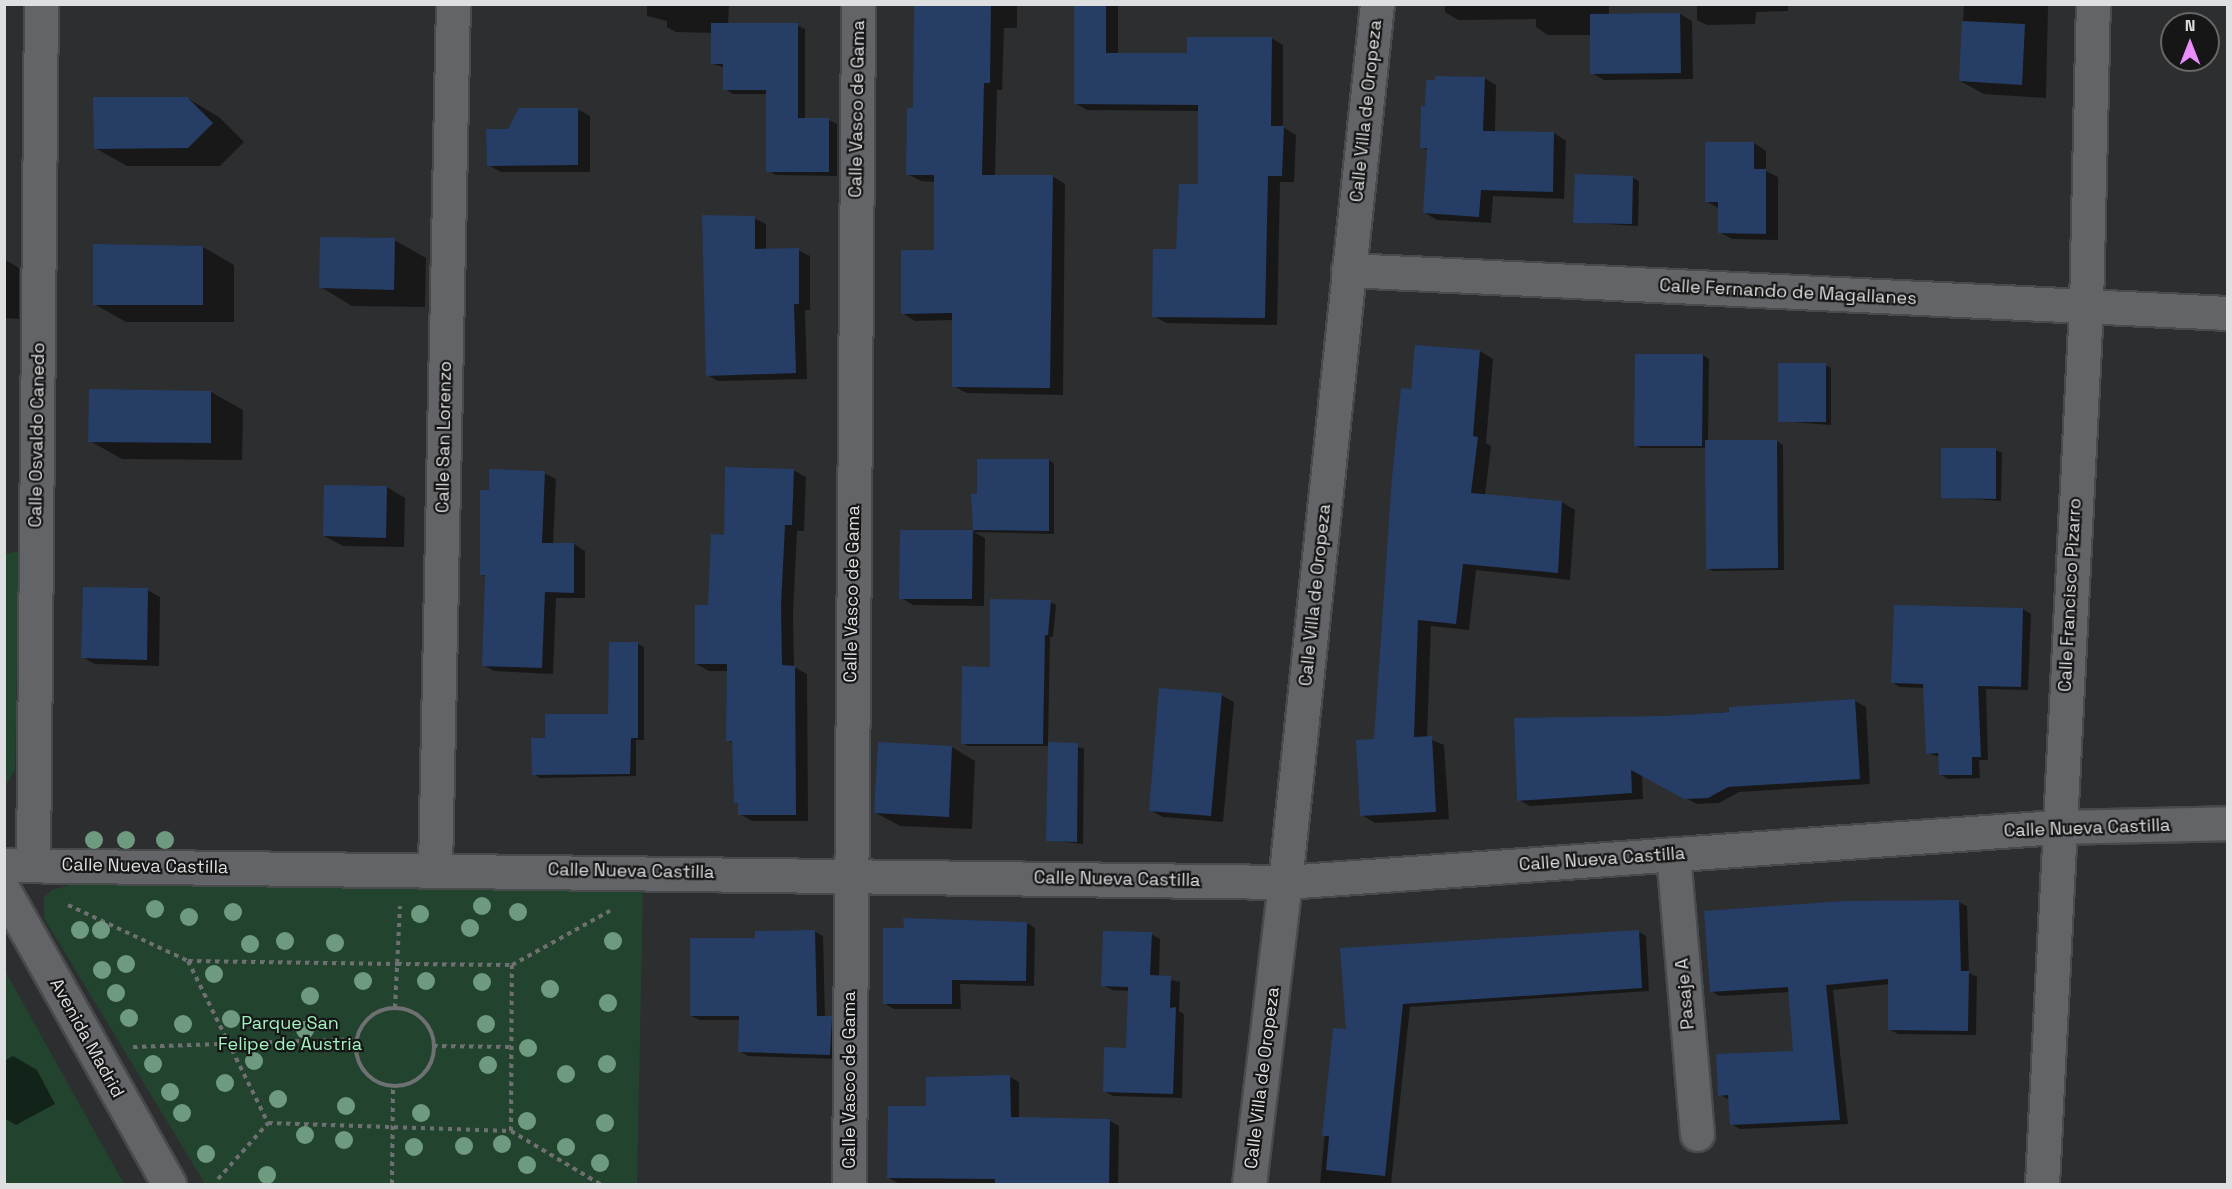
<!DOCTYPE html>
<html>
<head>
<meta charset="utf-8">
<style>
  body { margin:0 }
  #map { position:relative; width:2232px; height:1189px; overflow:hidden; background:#2d2e30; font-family:"Space Grotesk",sans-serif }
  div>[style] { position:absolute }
  .green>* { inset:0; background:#22442f }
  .shadow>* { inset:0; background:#0007 }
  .building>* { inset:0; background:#263d65 }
  .path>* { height:4px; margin-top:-2px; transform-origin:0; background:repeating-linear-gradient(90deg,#6f7071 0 4.5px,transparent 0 9px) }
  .path>.ring { margin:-2px; padding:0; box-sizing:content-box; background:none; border:4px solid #6f7071; border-radius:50% }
  .roads { filter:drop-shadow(2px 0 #494a4c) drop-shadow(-2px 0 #494a4c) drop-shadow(0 2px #494a4c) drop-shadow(0 -2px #494a4c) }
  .minor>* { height:33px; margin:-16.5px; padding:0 16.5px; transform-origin:16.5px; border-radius:16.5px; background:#626467 }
  .trees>* { width:18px; height:18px; margin:-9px; border-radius:50%; background:#6e9a7f }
  span { translate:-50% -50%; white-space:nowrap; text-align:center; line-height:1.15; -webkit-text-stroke:4.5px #161617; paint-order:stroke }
  .street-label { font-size:18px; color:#dedfe0 }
  .park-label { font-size:18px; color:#a3f3c0 }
  .frame { position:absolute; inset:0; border:6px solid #dedfe0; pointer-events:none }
  .north { position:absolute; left:2160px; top:12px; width:60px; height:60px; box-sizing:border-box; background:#161617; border:2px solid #666667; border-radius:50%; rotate:0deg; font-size:16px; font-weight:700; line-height:24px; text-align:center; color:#dedfe0 }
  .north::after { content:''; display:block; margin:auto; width:21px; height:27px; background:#eb8dfc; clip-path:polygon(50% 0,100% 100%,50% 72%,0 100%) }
</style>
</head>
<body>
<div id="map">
  <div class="green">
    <i style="clip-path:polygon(19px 551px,15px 770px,5px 786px,5px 554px)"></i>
    <i style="clip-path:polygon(87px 880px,643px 888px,637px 1184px,205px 1184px,44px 918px,44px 897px,52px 890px)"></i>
    <i style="clip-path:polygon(5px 971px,124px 1184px,5px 1184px)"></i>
  </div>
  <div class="shadow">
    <i style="clip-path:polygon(647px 4px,729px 4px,728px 25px,797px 25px,805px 29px,805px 120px,829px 120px,837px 124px,837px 176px,776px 175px,768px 171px,768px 94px,733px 94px,725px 89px,725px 68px,713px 64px,713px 33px,676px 32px,667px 27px,667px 21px,647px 16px)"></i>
    <i style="clip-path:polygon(916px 4px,1017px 4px,1017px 28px,1004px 28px,1002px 90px,997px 90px,995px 177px,1052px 176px,1065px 184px,1063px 395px,967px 393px,953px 386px,953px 320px,915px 321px,902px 313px,935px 252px,935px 182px,921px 181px,907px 174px,914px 109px)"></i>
    <i style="clip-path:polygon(1075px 4px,1118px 4px,1118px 55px,1189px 55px,1271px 38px,1283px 45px,1283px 127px,1296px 135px,1294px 182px,1280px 182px,1277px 325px,1166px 323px,1154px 316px,1200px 185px,1200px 111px,1087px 110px,1075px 103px)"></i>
    <i style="clip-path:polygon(1445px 4px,1609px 4px,1609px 15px,1680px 14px,1692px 21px,1693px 79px,1604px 80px,1592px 73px,1591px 35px,1548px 35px,1536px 27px,1536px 19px,1458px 20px,1445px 12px)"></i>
    <i style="clip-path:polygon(1697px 4px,1788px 4px,1788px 11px,1756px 12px,1755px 24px,1707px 25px,1697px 20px)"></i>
    <i style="clip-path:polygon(1964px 4px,2048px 4px,2046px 98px,1984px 94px,1960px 81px)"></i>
    <i style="clip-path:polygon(1484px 78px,1496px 85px,1495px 132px,1554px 133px,1566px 141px,1564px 199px,1493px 196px,1491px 223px,1437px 220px,1425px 213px,1429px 151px,1422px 147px)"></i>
    <i style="clip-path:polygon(187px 98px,219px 117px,244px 142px,220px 166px,127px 166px,95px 148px)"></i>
    <i style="clip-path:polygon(577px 109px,590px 116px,590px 172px,501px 172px,488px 165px)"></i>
    <i style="clip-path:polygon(1754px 143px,1766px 151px,1766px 171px,1778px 177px,1778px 240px,1732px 239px,1719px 232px,1718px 208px,1706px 201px)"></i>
    <i style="clip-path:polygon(1633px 178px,1639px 181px,1638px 226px,1575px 222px)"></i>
    <i style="clip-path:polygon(754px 218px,766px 224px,766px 250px,798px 250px,810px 256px,810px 310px,805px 310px,807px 379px,718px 381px,707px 375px)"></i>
    <i style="clip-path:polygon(394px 240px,426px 258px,425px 307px,352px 306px,321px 287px)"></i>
    <i style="clip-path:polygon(203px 247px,234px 265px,234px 322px,126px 322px,94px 304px)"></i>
    <i style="clip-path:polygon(4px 259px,19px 268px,19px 319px,4px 318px)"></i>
    <i style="clip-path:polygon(1480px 351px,1493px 359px,1486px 443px,1491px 446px,1485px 495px,1562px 502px,1575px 510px,1570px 580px,1476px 570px,1469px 630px,1431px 626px,1427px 738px,1444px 745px,1449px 819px,1375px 823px,1362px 815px,1375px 740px,1413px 390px)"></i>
    <i style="clip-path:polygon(1703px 355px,1709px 359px,1708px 441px,1777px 441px,1783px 445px,1784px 570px,1713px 571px,1707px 568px,1707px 448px,1641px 448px,1635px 445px)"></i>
    <i style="clip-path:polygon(1825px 365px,1831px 368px,1831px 425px,1780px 421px)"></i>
    <i style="clip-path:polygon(211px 392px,243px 410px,242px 460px,122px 459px,90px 441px)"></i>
    <i style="clip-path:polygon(1996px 450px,2002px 453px,2001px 501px,1943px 497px)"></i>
    <i style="clip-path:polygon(1049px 460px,1054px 464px,1054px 534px,974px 532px,985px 538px,984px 606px,913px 605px,901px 598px,901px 531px,974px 531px,973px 496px)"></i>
    <i style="clip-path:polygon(793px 470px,806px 477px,804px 531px,797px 531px,793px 613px,794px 667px,807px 674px,808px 821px,752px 821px,740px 814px,740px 805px,735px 802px,734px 744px,727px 740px,728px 671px,709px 671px,696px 664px,725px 536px)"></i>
    <i style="clip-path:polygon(544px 473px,556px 479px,553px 544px,574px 544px,585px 551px,585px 598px,556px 598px,553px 674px,494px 671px,483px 665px,486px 577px,481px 574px)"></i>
    <i style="clip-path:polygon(387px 487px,405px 498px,404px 547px,343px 546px,324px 536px)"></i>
    <i style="clip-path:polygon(147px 590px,160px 597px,159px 666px,95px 664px,82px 657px)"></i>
    <i style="clip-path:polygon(1050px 602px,1056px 605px,1053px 637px,1050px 637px,1048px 744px,1084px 748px,1083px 844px,1048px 840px,1049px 746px,968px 746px,962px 743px)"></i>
    <i style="clip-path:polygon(1895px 606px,2023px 609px,2031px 614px,2028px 690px,1986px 689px,1988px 760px,1979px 760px,1980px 778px,1948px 779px,1940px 774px,1940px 757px,1927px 753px,1925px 688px,1900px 687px,1893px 683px)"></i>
    <i style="clip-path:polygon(638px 644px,644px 647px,644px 740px,636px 740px,636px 776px,540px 778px,534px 774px,546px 739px,610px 715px)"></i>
    <i style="clip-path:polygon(1221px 695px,1234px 702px,1223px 822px,1163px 817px,1150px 810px)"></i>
    <i style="clip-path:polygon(1855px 701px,1866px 707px,1870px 784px,1739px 792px,1719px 803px,1697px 804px,1642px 775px,1643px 799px,1530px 806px,1519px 800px,1665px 717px)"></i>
    <i style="clip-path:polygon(952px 747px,975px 761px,972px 829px,900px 826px,876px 813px)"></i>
    <i style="clip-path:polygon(1958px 902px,1967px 906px,1969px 973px,1977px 977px,1976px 1035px,1898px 1034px,1889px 1029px,1890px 984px,1833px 990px,1848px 1124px,1740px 1129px,1731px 1124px,1730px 1100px,1720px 1095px,1795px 1052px,1790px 992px,1719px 996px,1711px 991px)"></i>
    <i style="clip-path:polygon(1027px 923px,1035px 928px,1034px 986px,960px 984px,961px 1009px,894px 1009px,885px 1004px)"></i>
    <i style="clip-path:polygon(814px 931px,823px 936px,825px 1017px,839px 1023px,838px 1059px,748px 1056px,739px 1051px,740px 1020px,700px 1020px,691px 1016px,757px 940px)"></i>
    <i style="clip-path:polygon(1639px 932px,1646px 936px,1649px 991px,1410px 1007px,1391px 1184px,1320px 1184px,1335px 1030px,1347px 1031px,1341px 949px)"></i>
    <i style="clip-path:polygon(1151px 934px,1160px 939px,1159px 977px,1180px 982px,1179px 1011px,1184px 1014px,1182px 1098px,1113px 1096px,1104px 1091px,1127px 1049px,1129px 991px,1112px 990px,1103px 985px)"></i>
    <i style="clip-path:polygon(13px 1056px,37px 1070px,55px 1104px,16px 1125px,4px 1118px,4px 1061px)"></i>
    <i style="clip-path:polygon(1010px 1077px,1019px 1082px,1019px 1119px,1110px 1121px,1119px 1126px,1118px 1184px,898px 1183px,889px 1178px,928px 1107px)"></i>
  </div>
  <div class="building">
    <i style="clip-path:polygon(914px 4px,991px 4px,990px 83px,984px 83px,982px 175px,1053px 175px,1050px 388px,952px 387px,952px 313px,901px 314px,901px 250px,934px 250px,934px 175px,906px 175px,907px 108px,913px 108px)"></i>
    <i style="clip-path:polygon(1074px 4px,1106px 4px,1106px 53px,1187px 53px,1187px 37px,1272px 37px,1271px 126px,1284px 126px,1282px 176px,1268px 176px,1265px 318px,1152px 317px,1153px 249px,1176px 249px,1179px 184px,1198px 184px,1198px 105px,1074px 104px)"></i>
    <i style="clip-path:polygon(1680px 13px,1681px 73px,1590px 74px,1590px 14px)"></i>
    <i style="clip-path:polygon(1962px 21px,2025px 24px,2022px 85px,1959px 81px)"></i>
    <i style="clip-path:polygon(711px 23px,798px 23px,798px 118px,829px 118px,829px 172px,766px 172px,766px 90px,723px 90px,723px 64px,711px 64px)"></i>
    <i style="clip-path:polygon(1435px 76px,1485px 77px,1483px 131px,1554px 132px,1553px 192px,1481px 190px,1479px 217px,1423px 213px,1427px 148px,1420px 148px,1421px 106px,1425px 106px,1426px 80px,1435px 80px)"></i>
    <i style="clip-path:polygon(93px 97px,187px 97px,213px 123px,188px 148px,94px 149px)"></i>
    <i style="clip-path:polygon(519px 108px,578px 108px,578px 165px,487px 166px,486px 129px,508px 129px)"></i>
    <i style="clip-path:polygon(1705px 142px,1754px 142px,1754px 169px,1766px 169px,1766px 234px,1718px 233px,1718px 202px,1705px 202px)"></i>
    <i style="clip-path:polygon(1575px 174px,1633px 176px,1632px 224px,1573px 223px)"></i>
    <i style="clip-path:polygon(702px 215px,755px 216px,755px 249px,799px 248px,799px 304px,794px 304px,796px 373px,706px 376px)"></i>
    <i style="clip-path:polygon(320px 237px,395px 238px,394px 290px,319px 288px)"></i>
    <i style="clip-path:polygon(93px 244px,203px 246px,203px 305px,93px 305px)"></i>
    <i style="clip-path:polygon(1415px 345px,1480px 350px,1473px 436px,1478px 437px,1471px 493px,1562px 501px,1558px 573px,1463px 564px,1456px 624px,1418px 620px,1414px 737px,1432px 736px,1436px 812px,1360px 816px,1356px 740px,1374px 739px,1392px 477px,1401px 388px,1411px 389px)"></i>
    <i style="clip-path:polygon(1635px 354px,1703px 354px,1702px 446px,1634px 446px)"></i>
    <i style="clip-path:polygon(1778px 363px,1826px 363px,1826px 422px,1778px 422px)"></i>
    <i style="clip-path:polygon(89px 389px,211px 391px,211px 443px,88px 442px)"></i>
    <i style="clip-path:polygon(1705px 440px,1777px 440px,1778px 568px,1706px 569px)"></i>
    <i style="clip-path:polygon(1941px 448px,1996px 448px,1996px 499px,1941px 498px)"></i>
    <i style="clip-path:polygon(977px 459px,1049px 459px,1049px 531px,973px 530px,971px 494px,977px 494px)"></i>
    <i style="clip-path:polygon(725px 467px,794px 469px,792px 525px,785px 525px,781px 605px,782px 665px,795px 666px,796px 815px,738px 815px,738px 803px,734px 803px,732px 741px,726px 741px,727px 664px,695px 664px,695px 605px,708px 605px,711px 534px,724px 535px)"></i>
    <i style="clip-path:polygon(489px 469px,545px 471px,542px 543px,574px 543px,574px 593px,545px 592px,542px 668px,482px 666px,485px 575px,480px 575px,480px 490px,489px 490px)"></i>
    <i style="clip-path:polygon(324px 485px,387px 486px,386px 538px,323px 536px)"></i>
    <i style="clip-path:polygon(900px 530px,973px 530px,972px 599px,899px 599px)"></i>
    <i style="clip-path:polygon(83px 587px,148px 588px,147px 660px,81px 658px)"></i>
    <i style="clip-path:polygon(990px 599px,1051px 600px,1048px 635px,1045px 635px,1043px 744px,961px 744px,962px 666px,990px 667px)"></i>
    <i style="clip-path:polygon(1894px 605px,2023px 608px,2021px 687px,1978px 686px,1981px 757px,1972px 757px,1972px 775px,1939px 775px,1938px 753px,1926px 754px,1923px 684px,1891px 683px)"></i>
    <i style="clip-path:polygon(609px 642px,638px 642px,638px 738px,631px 738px,630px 774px,532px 775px,531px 738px,545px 738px,545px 714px,608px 714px)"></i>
    <i style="clip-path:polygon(1159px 688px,1222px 693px,1211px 816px,1149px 811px)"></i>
    <i style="clip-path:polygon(1855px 699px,1860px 779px,1728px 787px,1708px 798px,1684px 799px,1631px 770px,1632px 793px,1517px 801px,1514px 718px,1665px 716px,1729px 712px,1729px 707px)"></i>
    <i style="clip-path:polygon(878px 742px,952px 746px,949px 817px,874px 813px)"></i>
    <i style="clip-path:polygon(1048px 742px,1078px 743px,1077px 842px,1046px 841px)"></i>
    <i style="clip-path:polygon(1959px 900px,1961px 971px,1969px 971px,1968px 1031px,1888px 1030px,1888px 979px,1826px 985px,1840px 1120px,1730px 1125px,1728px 1095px,1718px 1096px,1716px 1054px,1793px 1051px,1788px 987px,1710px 992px,1704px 911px,1844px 901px)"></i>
    <i style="clip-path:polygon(903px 918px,1027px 922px,1026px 981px,952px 980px,952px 1004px,883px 1004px,883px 928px,904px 928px)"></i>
    <i style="clip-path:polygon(815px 930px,817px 1016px,832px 1016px,830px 1055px,738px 1052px,739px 1016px,690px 1016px,690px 938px,755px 938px,755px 931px)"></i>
    <i style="clip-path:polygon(1639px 930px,1642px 988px,1403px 1004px,1385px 1176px,1326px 1170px,1329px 1136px,1322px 1136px,1333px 1028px,1346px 1029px,1340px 948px)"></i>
    <i style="clip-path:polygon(1103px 931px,1152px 932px,1150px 975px,1171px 976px,1170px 1008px,1176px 1007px,1173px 1094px,1103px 1092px,1104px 1047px,1126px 1048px,1128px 987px,1101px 986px)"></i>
    <i style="clip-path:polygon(1010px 1075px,1011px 1117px,1110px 1119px,1109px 1185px,995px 1185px,995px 1179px,887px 1178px,888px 1106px,926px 1106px,926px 1077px)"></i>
  </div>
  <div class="path">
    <i style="left:68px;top:905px;width:132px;rotate:25deg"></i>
    <i style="left:188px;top:961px;width:209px;rotate:0.8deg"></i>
    <i style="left:397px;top:964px;width:115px;rotate:0.5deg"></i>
    <i style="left:512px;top:965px;width:112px;rotate:-28.9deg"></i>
    <i style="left:188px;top:961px;width:181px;rotate:63.7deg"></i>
    <i style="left:395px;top:1008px;width:102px;rotate:-87.2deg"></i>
    <i class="ring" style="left:356px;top:1008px;width:74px;height:74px"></i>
    <i style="left:433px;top:1046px;width:79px;rotate:0.7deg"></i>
    <i style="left:133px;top:1047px;width:224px;rotate:-2deg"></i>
    <i style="left:268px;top:1123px;width:243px;rotate:1.9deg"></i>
    <i style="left:511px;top:1131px;width:104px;rotate:30.8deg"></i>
    <i style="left:511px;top:1131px;width:166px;rotate:-89.7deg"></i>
    <i style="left:218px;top:1179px;width:75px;rotate:-48.2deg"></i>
    <i style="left:392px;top:1184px;width:98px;rotate:-89.4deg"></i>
  </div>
  <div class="roads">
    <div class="minor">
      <i style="left:1348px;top:270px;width:881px;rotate:2.8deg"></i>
      <i style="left:1673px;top:854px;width:281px;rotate:85.1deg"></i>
      <i style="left:4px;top:865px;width:1281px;rotate:0.76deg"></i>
      <i style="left:1285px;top:882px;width:774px;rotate:-4.08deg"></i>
      <i style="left:2057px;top:827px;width:171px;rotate:-1.3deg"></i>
      <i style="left:33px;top:865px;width:861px;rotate:-89.47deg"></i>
      <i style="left:435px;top:869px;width:865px;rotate:-88.81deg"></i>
      <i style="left:4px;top:891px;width:336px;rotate:60.6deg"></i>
      <i style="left:849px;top:1184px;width:1180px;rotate:-89.56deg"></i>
      <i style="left:1249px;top:1184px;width:304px;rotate:-83.2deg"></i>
      <i style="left:1285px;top:882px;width:883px;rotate:-84.02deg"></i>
      <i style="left:2042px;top:1184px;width:878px;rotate:-87.13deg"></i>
      <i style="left:2086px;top:307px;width:303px;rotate:-88.7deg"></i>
    </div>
  </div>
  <div class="trees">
    <i style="left:94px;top:840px"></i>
    <i style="left:126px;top:840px"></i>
    <i style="left:165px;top:840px"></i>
    <i style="left:482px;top:906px"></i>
    <i style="left:155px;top:909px"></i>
    <i style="left:233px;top:912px"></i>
    <i style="left:518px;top:912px"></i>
    <i style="left:420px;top:914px"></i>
    <i style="left:189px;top:917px"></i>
    <i style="left:470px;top:928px"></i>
    <i style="left:80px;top:930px"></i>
    <i style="left:101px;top:930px"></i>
    <i style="left:285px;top:941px"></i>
    <i style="left:613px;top:941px"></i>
    <i style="left:335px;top:943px"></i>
    <i style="left:250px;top:944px"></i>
    <i style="left:126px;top:964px"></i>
    <i style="left:102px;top:970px"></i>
    <i style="left:214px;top:974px"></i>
    <i style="left:363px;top:981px"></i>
    <i style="left:426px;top:981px"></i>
    <i style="left:482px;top:982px"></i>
    <i style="left:550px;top:989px"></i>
    <i style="left:116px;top:993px"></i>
    <i style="left:310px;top:996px"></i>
    <i style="left:608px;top:1003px"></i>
    <i style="left:129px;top:1018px"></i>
    <i style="left:231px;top:1019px"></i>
    <i style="left:183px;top:1024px"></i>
    <i style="left:486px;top:1024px"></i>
    <i style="left:305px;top:1030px"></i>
    <i style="left:528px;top:1048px"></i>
    <i style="left:254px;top:1061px"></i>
    <i style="left:153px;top:1064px"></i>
    <i style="left:607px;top:1064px"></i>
    <i style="left:488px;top:1065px"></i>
    <i style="left:566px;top:1074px"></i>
    <i style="left:225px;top:1083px"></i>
    <i style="left:170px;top:1092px"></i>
    <i style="left:278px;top:1099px"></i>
    <i style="left:346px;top:1106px"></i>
    <i style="left:182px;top:1113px"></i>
    <i style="left:421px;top:1113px"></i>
    <i style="left:527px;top:1121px"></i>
    <i style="left:605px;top:1123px"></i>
    <i style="left:305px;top:1135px"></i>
    <i style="left:344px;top:1140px"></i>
    <i style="left:502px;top:1144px"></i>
    <i style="left:464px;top:1146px"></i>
    <i style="left:414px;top:1147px"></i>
    <i style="left:566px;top:1147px"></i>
    <i style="left:206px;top:1154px"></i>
    <i style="left:600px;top:1163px"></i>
    <i style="left:527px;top:1165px"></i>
    <i style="left:267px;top:1175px"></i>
  </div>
  <div class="street-label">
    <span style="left:857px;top:109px;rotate:-89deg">Calle Vasco de Gama</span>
    <span style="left:1366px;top:111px;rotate:-84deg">Calle Villa de Oropeza</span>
    <span style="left:1788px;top:292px;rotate:3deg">Calle Fernando de Magallanes</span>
    <span style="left:37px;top:435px;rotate:-89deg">Calle Osvaldo Canedo</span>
    <span style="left:444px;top:437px;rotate:-89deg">Calle San Lorenzo</span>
    <span style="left:852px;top:594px;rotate:-89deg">Calle Vasco de Gama</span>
    <span style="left:1315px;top:595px;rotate:-84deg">Calle Villa de Oropeza</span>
    <span style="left:2070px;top:595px;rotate:-87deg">Calle Francisco Pizarro</span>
    <span style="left:2087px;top:828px;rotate:-2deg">Calle Nueva Castilla</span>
    <span style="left:1602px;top:859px;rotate:-4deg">Calle Nueva Castilla</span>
    <span style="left:145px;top:866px;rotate:1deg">Calle Nueva Castilla</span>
    <span style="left:631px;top:871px;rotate:1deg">Calle Nueva Castilla</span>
    <span style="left:1117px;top:879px;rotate:1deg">Calle Nueva Castilla</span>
    <span style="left:1685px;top:994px;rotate:-95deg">Pasaje A</span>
    <span style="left:87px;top:1038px;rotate:61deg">Avenida Madrid</span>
    <span style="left:1262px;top:1078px;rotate:-83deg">Calle Villa de Oropeza</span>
    <span style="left:849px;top:1080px;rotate:-90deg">Calle Vasco de Gama</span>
  </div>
  <div class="park-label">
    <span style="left:290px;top:1034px">Parque San<br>Felipe de Austria</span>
  </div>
  <div class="frame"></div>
  <div class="north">N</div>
</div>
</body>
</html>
